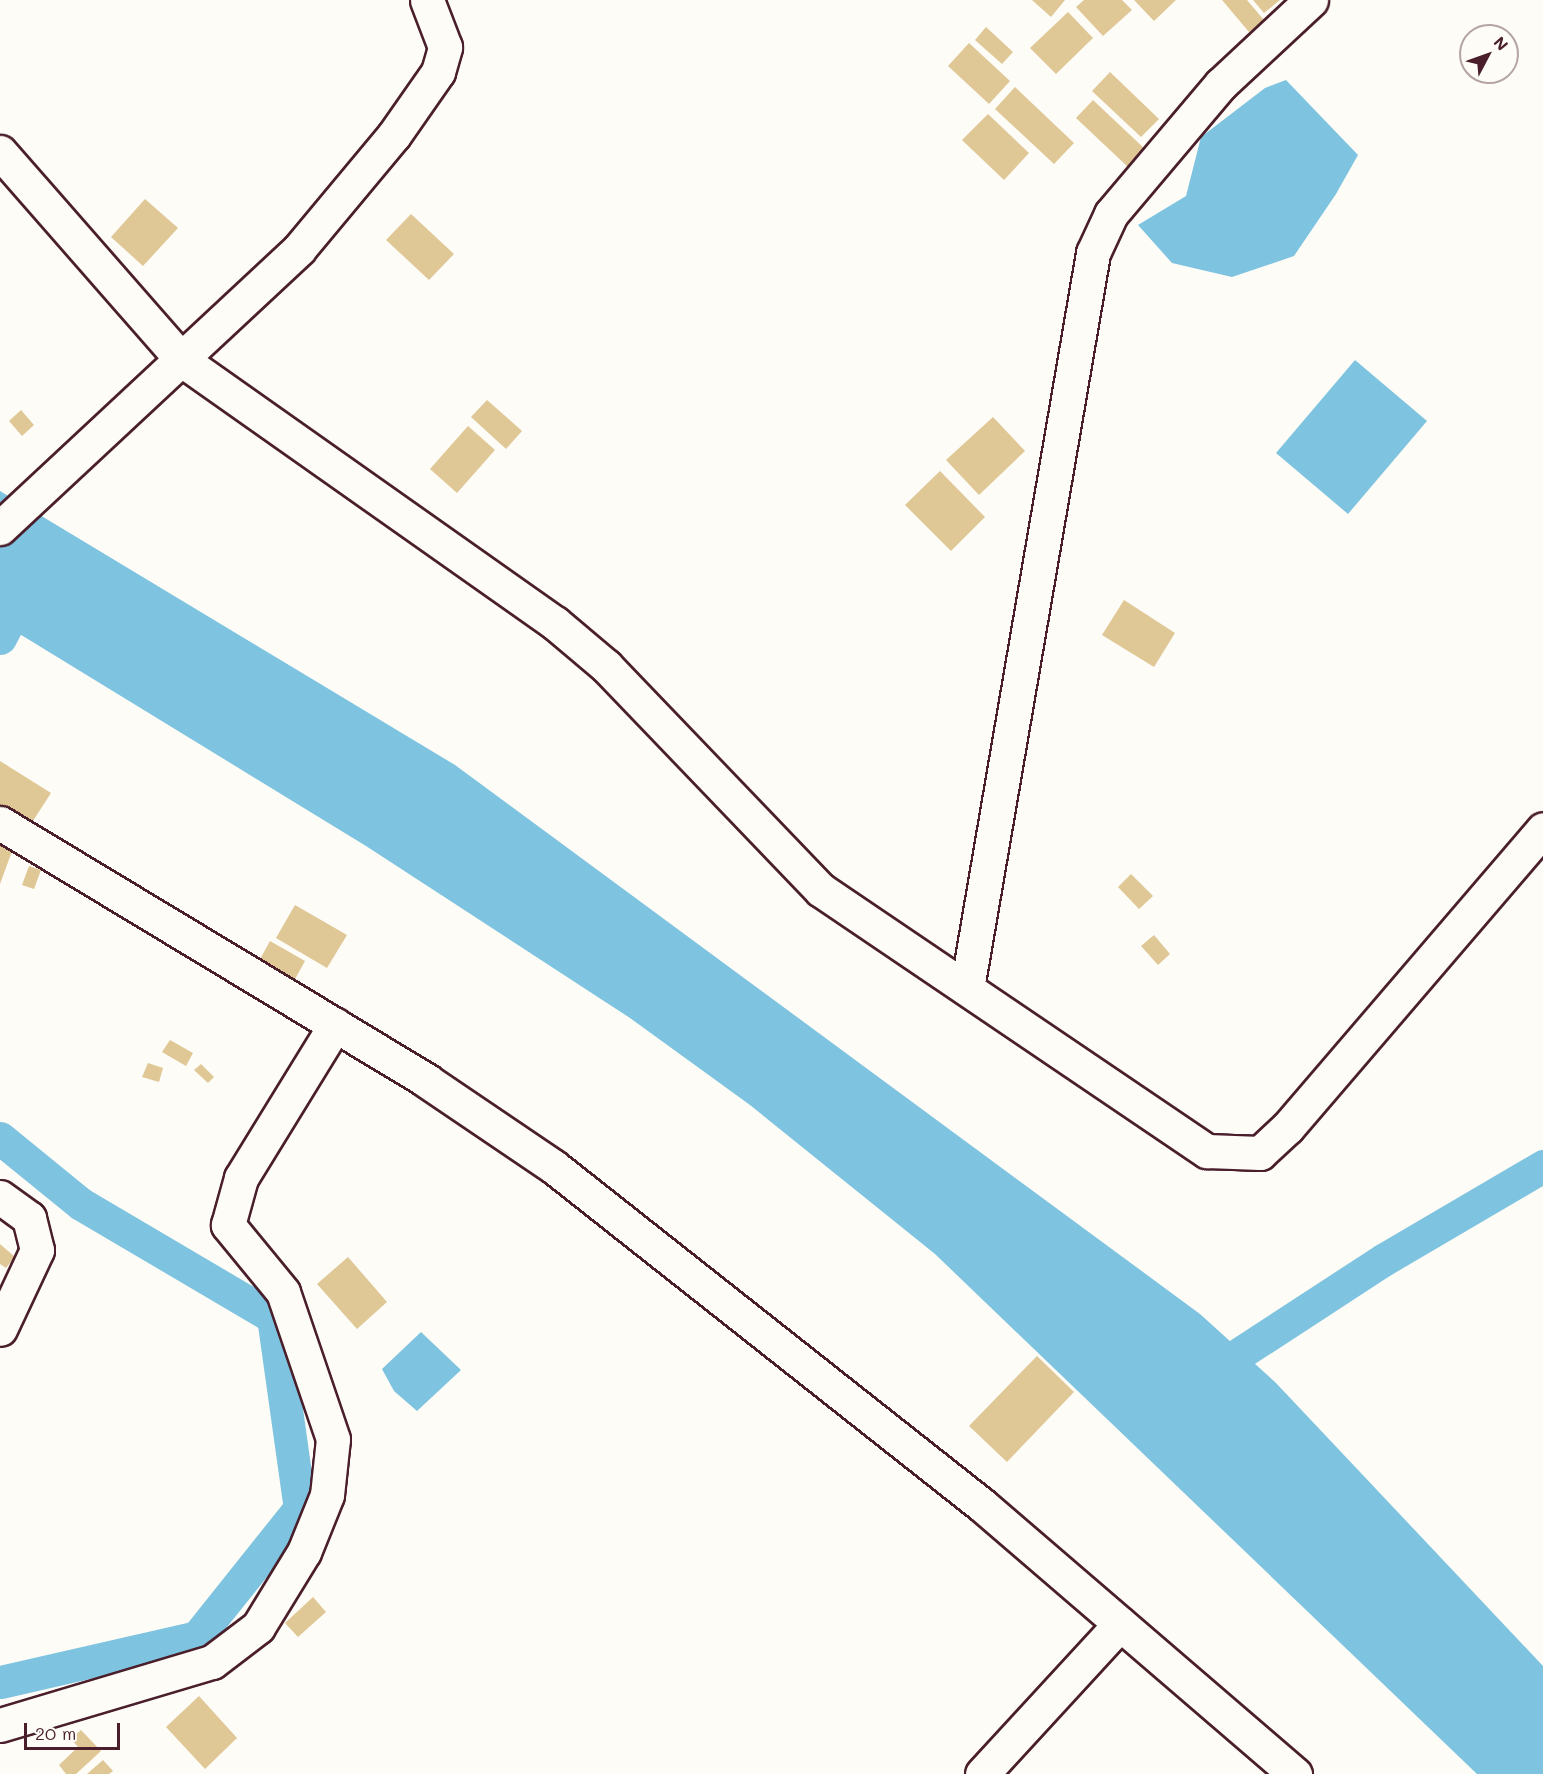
<!DOCTYPE html>
<html>
<head>
<meta charset="utf-8">
<style>
  body { margin:0 }
  #map { position:relative; width:1543px; height:1774px; overflow:hidden; background:#fdfcf7; font-family:Mali,sans-serif }
  div>[style] { position:absolute }
  .water>* { inset:0; background:#7ec3df }
  .canal>* { height:33px; margin:-16.5px; padding:0 16.5px; transform-origin:16.5px; border-radius:16.5px; background:#7ec3df }
  .building>* { inset:0; background:#e0c796 }
  .roads { filter:drop-shadow(2px 0 #4a1f2b) drop-shadow(-2px 0 #4a1f2b) drop-shadow(0 2px #4a1f2b) drop-shadow(0 -2px #4a1f2b) }
  .minor>* { height:33px; margin:-16.5px; padding:0 16.5px; transform-origin:16.5px; border-radius:16.5px; background:#fdfcf7 }
  span { translate:-50% -50%; white-space:nowrap; text-align:center; line-height:1.15; -webkit-text-stroke:6px #fdfcf7; paint-order:stroke }
  .north { position:absolute; left:1459px; top:24px; width:60px; height:60px; box-sizing:border-box; background:#fdfcf7; border:2px solid #b5a4a5; border-radius:50%; rotate:49deg; font-size:16px; font-weight:700; line-height:24px; text-align:center; color:#4a1f2b }
  .north::after { content:''; display:block; margin:auto; width:21px; height:27px; background:#4a1f2b; clip-path:polygon(50% 0,100% 100%,50% 72%,0 100%) }
  .scale { position:absolute; left:24px; top:1723px; width:96px; height:27px; box-sizing:border-box; border:3px solid #4a1f2b; border-top:0; padding-left:8px; font-size:18px; line-height:21px; white-space:nowrap; color:#4a1f2b; -webkit-text-stroke:4px #fdfcf7; paint-order:stroke }
</style>
</head>
<body>
<div id="map">
  <div class="water">
    <i style="clip-path:polygon(1286px 80px,1358px 155px,1336px 194px,1294px 256px,1232px 277px,1172px 263px,1138px 225px,1186px 196px,1201px 137px,1265px 88px)"></i>
    <i style="clip-path:polygon(1355px 360px,1427px 421px,1348px 514px,1276px 453px)"></i>
    <i style="clip-path:polygon(0 491px,455px 765px,1200px 1314px,1276px 1383px,1543px 1666px,1543px 1774px,1477px 1774px,935px 1254px,750px 1105px,630px 1018px,366px 846px,0 622px)"></i>
    <i style="clip-path:polygon(421px 1332px,461px 1370px,417px 1411px,394px 1391px,382px 1369px)"></i>
  </div>
  <div class="canal">
    <i style="left:0;top:638px;width:59px;rotate:-62.6deg"></i>
    <i style="left:0;top:1138px;width:104px;rotate:39.2deg"></i>
    <i style="left:81px;top:1204px;width:223px;rotate:30.5deg"></i>
    <i style="left:273px;top:1317px;width:193px;rotate:82deg"></i>
    <i style="left:300px;top:1508px;width:165px;rotate:128.6deg"></i>
    <i style="left:197px;top:1637px;width:202px;rotate:167.1deg"></i>
    <i style="left:1205px;top:1376px;width:212px;rotate:-33.1deg"></i>
    <i style="left:1383px;top:1260px;width:186px;rotate:-30.4deg"></i>
  </div>
  <div class="building">
    <i style="clip-path:polygon(1032px 0,1065px 0,1051px 17px)"></i>
    <i style="clip-path:polygon(1084px 0,1122px 0,1132px 10px,1103px 36px,1076px 7px)"></i>
    <i style="clip-path:polygon(1134px 0,1176px 0,1154px 21px)"></i>
    <i style="clip-path:polygon(1222px 0,1247px 0,1264px 20px,1249px 32px)"></i>
    <i style="clip-path:polygon(1253px 0,1280px 0,1264px 13px)"></i>
    <i style="clip-path:polygon(1068px 12px,1093px 38px,1056px 74px,1030px 48px)"></i>
    <i style="clip-path:polygon(986px 27px,1013px 52px,1002px 64px,975px 40px)"></i>
    <i style="clip-path:polygon(969px 43px,1010px 81px,989px 104px,948px 66px)"></i>
    <i style="clip-path:polygon(1110px 72px,1159px 119px,1141px 137px,1092px 91px)"></i>
    <i style="clip-path:polygon(1015px 87px,1074px 143px,1054px 164px,995px 109px)"></i>
    <i style="clip-path:polygon(1093px 100px,1146px 150px,1129px 168px,1076px 118px)"></i>
    <i style="clip-path:polygon(988px 114px,1029px 153px,1004px 180px,962px 140px)"></i>
    <i style="clip-path:polygon(145px 199px,178px 228px,143px 266px,111px 237px)"></i>
    <i style="clip-path:polygon(411px 214px,454px 254px,429px 280px,386px 240px)"></i>
    <i style="clip-path:polygon(487px 400px,522px 431px,506px 449px,471px 417px)"></i>
    <i style="clip-path:polygon(21px 410px,34px 425px,22px 436px,9px 421px)"></i>
    <i style="clip-path:polygon(993px 417px,1025px 451px,979px 495px,946px 460px)"></i>
    <i style="clip-path:polygon(468px 426px,495px 450px,457px 493px,430px 469px)"></i>
    <i style="clip-path:polygon(940px 471px,985px 517px,951px 551px,905px 505px)"></i>
    <i style="clip-path:polygon(1124px 600px,1175px 633px,1154px 667px,1102px 635px)"></i>
    <i style="clip-path:polygon(0 761px,51px 793px,31px 824px,0 805px)"></i>
    <i style="clip-path:polygon(0 837px,15px 843px,0 884px)"></i>
    <i style="clip-path:polygon(29px 866px,41px 870px,34px 889px,22px 885px)"></i>
    <i style="clip-path:polygon(1131px 874px,1153px 896px,1139px 909px,1118px 887px)"></i>
    <i style="clip-path:polygon(295px 905px,347px 935px,327px 968px,276px 938px)"></i>
    <i style="clip-path:polygon(1154px 935px,1170px 954px,1158px 965px,1141px 946px)"></i>
    <i style="clip-path:polygon(270px 941px,305px 961px,294px 981px,259px 961px)"></i>
    <i style="clip-path:polygon(170px 1040px,193px 1053px,186px 1066px,162px 1052px)"></i>
    <i style="clip-path:polygon(148px 1063px,163px 1068px,159px 1082px,142px 1077px)"></i>
    <i style="clip-path:polygon(201px 1064px,214px 1077px,208px 1083px,194px 1070px)"></i>
    <i style="clip-path:polygon(0 1244px,15px 1257px,6px 1268px,0 1264px)"></i>
    <i style="clip-path:polygon(348px 1257px,387px 1302px,357px 1329px,317px 1284px)"></i>
    <i style="clip-path:polygon(1037px 1356px,1074px 1392px,1007px 1462px,969px 1426px)"></i>
    <i style="clip-path:polygon(313px 1597px,326px 1612px,298px 1637px,285px 1623px)"></i>
    <i style="clip-path:polygon(199px 1696px,237px 1738px,205px 1769px,166px 1727px)"></i>
    <i style="clip-path:polygon(81px 1730px,101px 1751px,76px 1774px,66px 1774px,59px 1765px,78px 1747px,71px 1739px)"></i>
    <i style="clip-path:polygon(103px 1760px,113px 1771px,109px 1774px,87px 1774px)"></i>
  </div>
  <div class="roads">
    <div class="minor">
      <i style="left:0;top:152px;width:276px;rotate:48.8deg"></i>
      <i style="left:182px;top:360px;width:456px;rotate:35.2deg"></i>
      <i style="left:555px;top:623px;width:67px;rotate:40.1deg"></i>
      <i style="left:606px;top:666px;width:310px;rotate:46.2deg"></i>
      <i style="left:821px;top:890px;width:466px;rotate:34.1deg"></i>
      <i style="left:1207px;top:1151px;width:53px;rotate:2.2deg"></i>
      <i style="left:1260px;top:1153px;width:38px;rotate:-43deg"></i>
      <i style="left:1288px;top:1127px;width:392px;rotate:-49.4deg"></i>
      <i style="left:0;top:528px;width:409px;rotate:-43deg"></i>
      <i style="left:299px;top:249px;width:148px;rotate:-50.2deg"></i>
      <i style="left:394px;top:135px;width:77px;rotate:-55.1deg"></i>
      <i style="left:438px;top:72px;width:26px;rotate:-74deg"></i>
      <i style="left:445px;top:47px;width:50px;rotate:-111deg"></i>
      <i style="left:0;top:823px;width:499px;rotate:31.1deg"></i>
      <i style="left:427px;top:1081px;width:153px;rotate:34.1deg"></i>
      <i style="left:554px;top:1167px;width:545px;rotate:38.3deg"></i>
      <i style="left:982px;top:1505px;width:413px;rotate:40.7deg"></i>
      <i style="left:967px;top:988px;width:746px;rotate:-80.27deg"></i>
      <i style="left:1093px;top:253px;width:43px;rotate:-65.2deg"></i>
      <i style="left:1111px;top:214px;width:170px;rotate:-49.8deg"></i>
      <i style="left:1221px;top:84px;width:123px;rotate:-43deg"></i>
      <i style="left:0;top:1197px;width:36px;rotate:36deg"></i>
      <i style="left:29px;top:1218px;width:33px;rotate:76deg"></i>
      <i style="left:37px;top:1250px;width:87px;rotate:115.1deg"></i>
      <i style="left:0;top:1725px;width:221px;rotate:-16.6deg"></i>
      <i style="left:212px;top:1662px;width:58px;rotate:-37.3deg"></i>
      <i style="left:258px;top:1627px;width:88px;rotate:-58.5deg"></i>
      <i style="left:304px;top:1552px;width:61px;rotate:-68deg"></i>
      <i style="left:327px;top:1495px;width:56px;rotate:-83.9deg"></i>
      <i style="left:333px;top:1439px;width:155px;rotate:-108.8deg"></i>
      <i style="left:283px;top:1292px;width:87px;rotate:-129.4deg"></i>
      <i style="left:228px;top:1225px;width:49px;rotate:-74.5deg"></i>
      <i style="left:241px;top:1178px;width:180px;rotate:-58.4deg"></i>
      <i style="left:982px;top:1774px;width:204px;rotate:-47.4deg"></i>
    </div>
  </div>
  <div class="north">N</div>
  <div class="scale">20 m</div>
</div>
</body>
</html>
